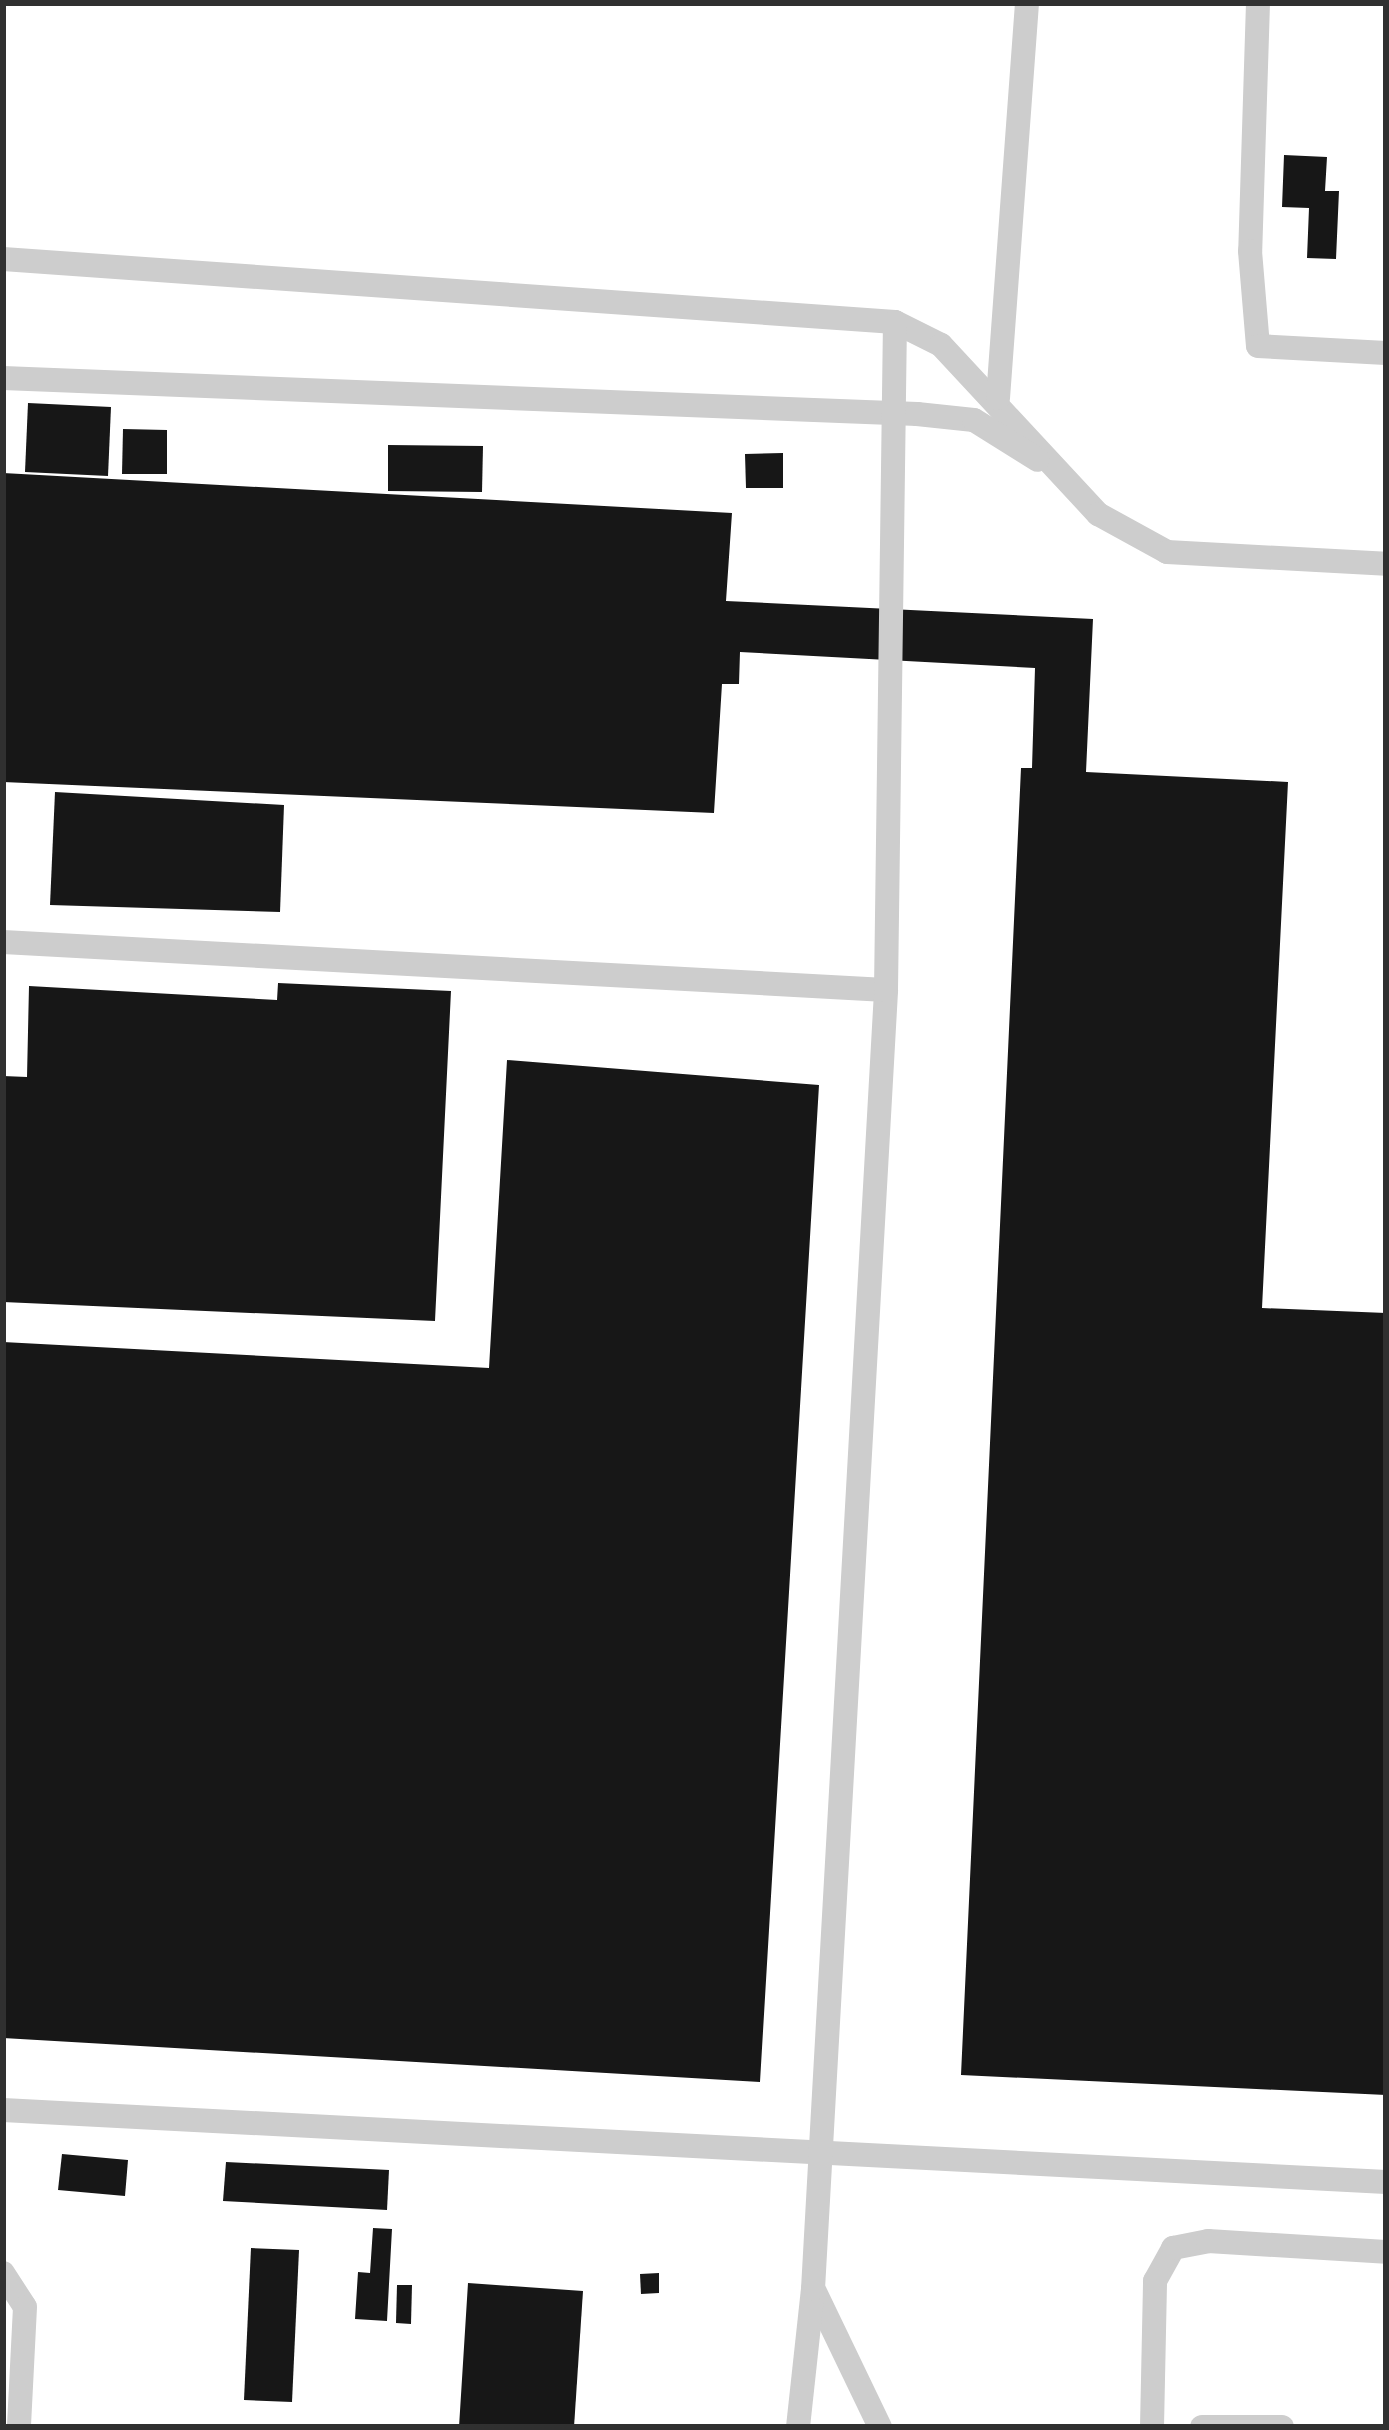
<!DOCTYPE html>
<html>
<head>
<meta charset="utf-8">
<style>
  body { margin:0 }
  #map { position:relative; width:1389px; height:2430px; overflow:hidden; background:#fff; font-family:Montserrat,sans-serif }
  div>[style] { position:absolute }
  .building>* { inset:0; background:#171717 }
  .service>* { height:24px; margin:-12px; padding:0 12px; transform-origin:12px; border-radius:12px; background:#cdcdcd }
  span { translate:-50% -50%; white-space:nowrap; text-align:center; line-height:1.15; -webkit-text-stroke:12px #fff; paint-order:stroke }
  .frame { position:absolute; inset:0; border:6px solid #303030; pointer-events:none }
</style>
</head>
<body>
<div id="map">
  <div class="building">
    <i style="clip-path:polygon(1284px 155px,1327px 157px,1325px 191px,1339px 191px,1336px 259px,1307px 258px,1309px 208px,1282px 207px)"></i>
    <i style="clip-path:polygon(28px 403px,111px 407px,108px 476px,25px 472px)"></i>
    <i style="clip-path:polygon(123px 429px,167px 430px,167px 474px,122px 474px)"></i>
    <i style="clip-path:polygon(388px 445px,483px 446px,482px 492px,388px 491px)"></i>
    <i style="clip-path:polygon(783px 453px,783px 488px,746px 488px,745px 454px)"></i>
    <i style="clip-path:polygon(3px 473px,732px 513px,726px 601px,1093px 619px,1086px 772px,1288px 782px,1262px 1308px,1386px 1313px,1386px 2095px,961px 2075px,1021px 768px,1032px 768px,1035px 668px,740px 652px,739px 684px,722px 684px,714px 813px,3px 782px)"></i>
    <i style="clip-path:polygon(55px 792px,284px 805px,280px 912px,50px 905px)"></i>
    <i style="clip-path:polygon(278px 983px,451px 991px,435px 1321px,3px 1302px,3px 1076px,27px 1077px,29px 986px,277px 1000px)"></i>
    <i style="clip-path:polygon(507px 1060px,819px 1085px,760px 2082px,3px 2038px,3px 1342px,489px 1368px)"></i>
    <i style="clip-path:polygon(62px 2154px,128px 2160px,125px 2196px,58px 2190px)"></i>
    <i style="clip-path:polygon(226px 2162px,389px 2170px,387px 2210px,223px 2201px)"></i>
    <i style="clip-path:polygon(373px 2228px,392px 2229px,387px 2321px,355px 2319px,358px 2272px,370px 2273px)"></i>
    <i style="clip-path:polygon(251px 2248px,299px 2250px,292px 2402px,244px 2400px)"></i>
    <i style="clip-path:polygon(659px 2273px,659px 2293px,641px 2294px,640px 2274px)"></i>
    <i style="clip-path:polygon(468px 2283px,583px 2291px,574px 2427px,459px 2427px)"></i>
    <i style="clip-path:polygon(397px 2285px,412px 2285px,411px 2324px,396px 2323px)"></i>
  </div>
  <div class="service">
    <i style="left:1258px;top:3px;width:248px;rotate:91.8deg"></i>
    <i style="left:1250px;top:251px;width:95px;rotate:85.2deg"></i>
    <i style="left:1258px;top:346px;width:128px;rotate:3.1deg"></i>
    <i style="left:3px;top:259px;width:894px;rotate:4.04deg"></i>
    <i style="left:895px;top:322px;width:51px;rotate:26.6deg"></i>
    <i style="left:941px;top:345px;width:231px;rotate:47.1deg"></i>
    <i style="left:1098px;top:514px;width:79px;rotate:28.8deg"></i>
    <i style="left:1167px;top:552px;width:219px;rotate:3.1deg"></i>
    <i style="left:3px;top:378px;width:915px;rotate:2.26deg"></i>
    <i style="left:917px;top:414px;width:57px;rotate:6deg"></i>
    <i style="left:974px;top:420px;width:75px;rotate:32deg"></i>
    <i style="left:998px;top:398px;width:396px;rotate:-85.8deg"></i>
    <i style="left:3px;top:942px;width:884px;rotate:3.11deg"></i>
    <i style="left:3px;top:2110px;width:1385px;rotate:2.98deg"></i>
    <i style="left:3px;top:2273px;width:40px;rotate:57.1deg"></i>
    <i style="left:25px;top:2307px;width:120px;rotate:92.9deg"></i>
    <i style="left:815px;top:2292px;width:150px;rotate:64.3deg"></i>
    <i style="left:798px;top:2427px;width:139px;rotate:-83.8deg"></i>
    <i style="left:813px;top:2289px;width:1301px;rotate:-86.78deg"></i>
    <i style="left:886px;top:990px;width:668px;rotate:-89.23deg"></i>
    <i style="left:1152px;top:2427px;width:146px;rotate:-88.8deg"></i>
    <i style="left:1155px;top:2281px;width:38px;rotate:-61deg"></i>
    <i style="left:1173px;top:2248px;width:36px;rotate:-11deg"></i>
    <i style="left:1208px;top:2241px;width:178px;rotate:3.5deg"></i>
    <i style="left:1202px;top:2427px;width:80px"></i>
  </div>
  <div class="frame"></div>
</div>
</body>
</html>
